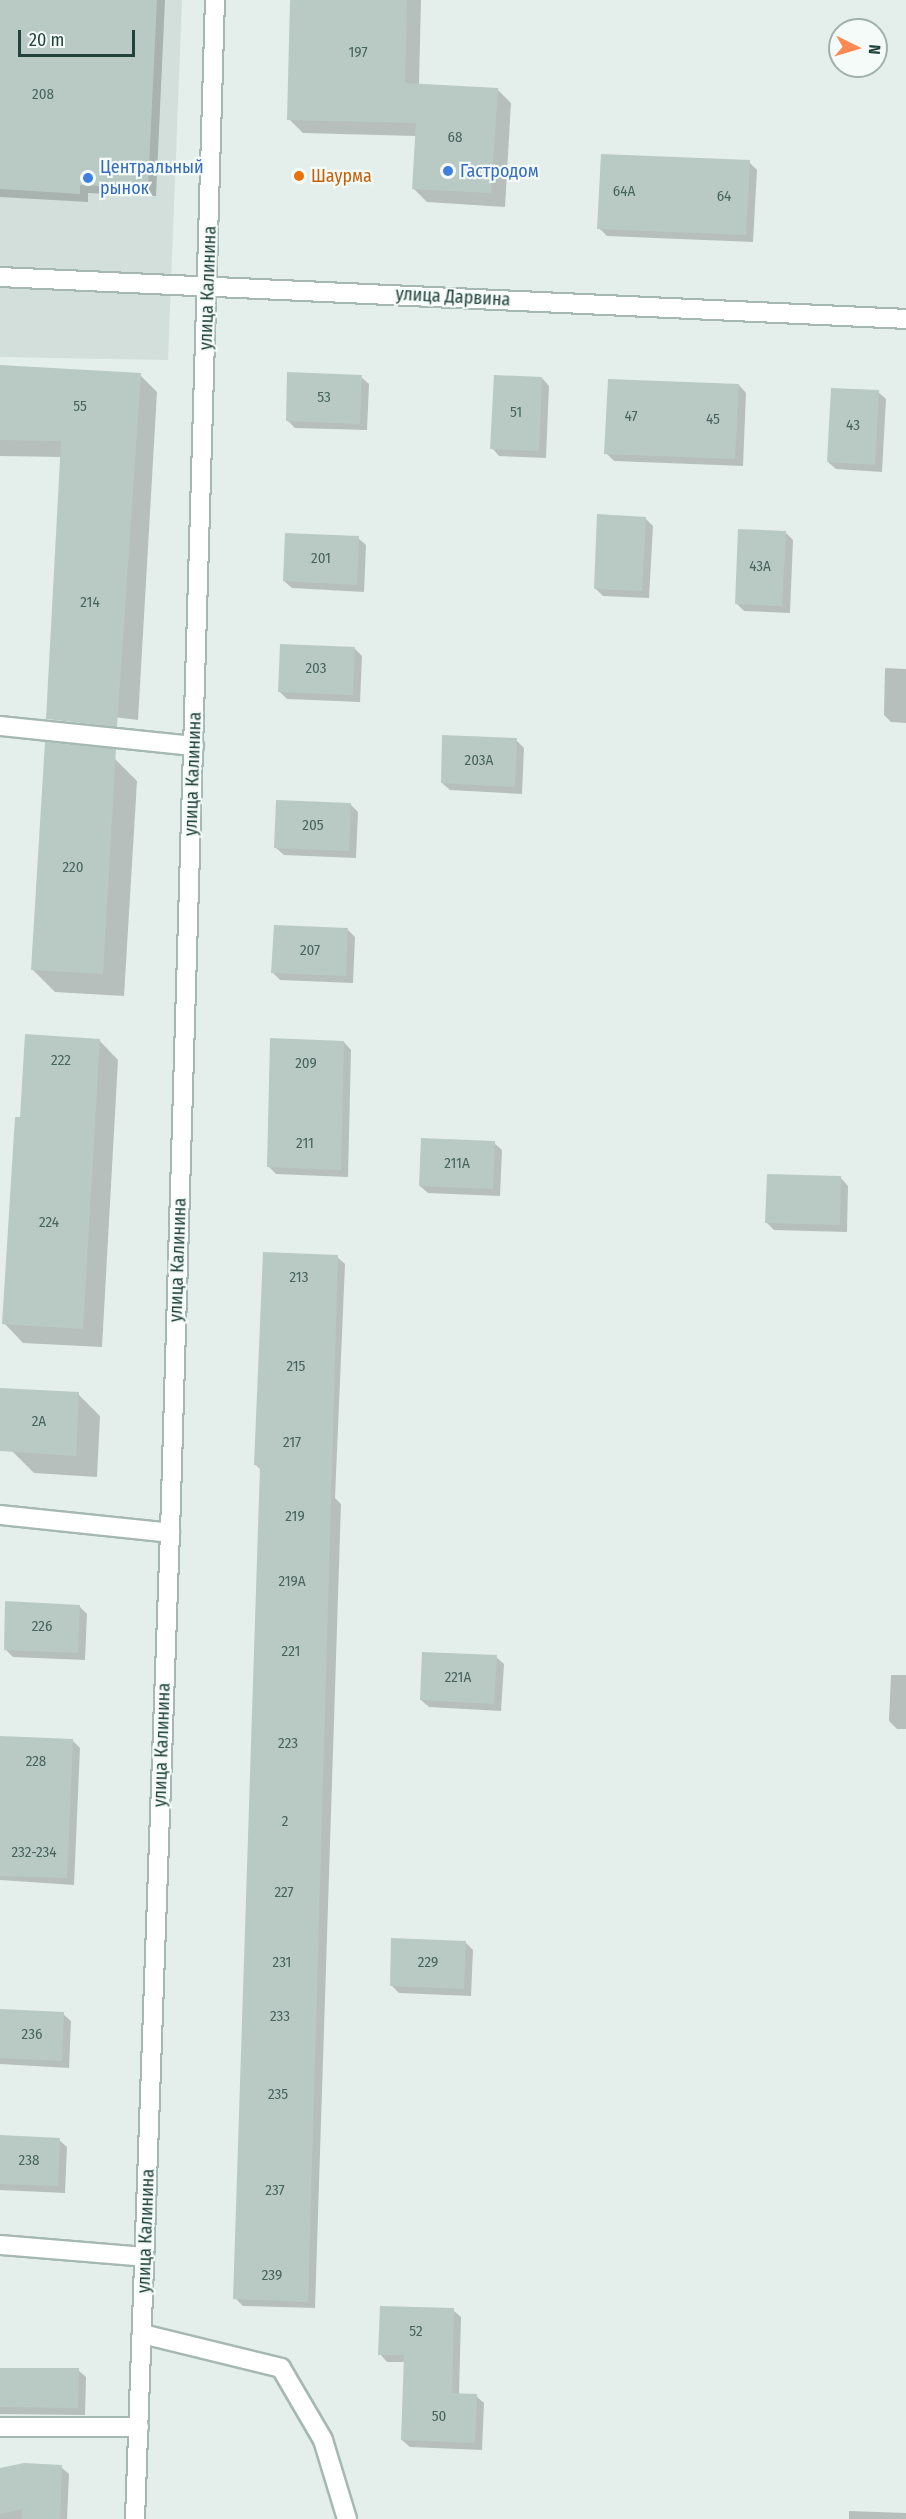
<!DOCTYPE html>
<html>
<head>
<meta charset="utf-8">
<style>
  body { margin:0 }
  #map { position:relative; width:906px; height:2519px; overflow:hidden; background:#e4efeb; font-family:"Fira Sans Condensed",sans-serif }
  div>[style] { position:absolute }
  .built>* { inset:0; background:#d2dfda }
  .shadow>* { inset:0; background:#0003 }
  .building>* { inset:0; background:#b9cac4 }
  .roads { filter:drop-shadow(2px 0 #a6b8b3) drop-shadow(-2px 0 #a6b8b3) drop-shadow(0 2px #a6b8b3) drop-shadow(0 -2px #a6b8b3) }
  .minor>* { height:18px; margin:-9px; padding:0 9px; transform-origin:9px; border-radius:9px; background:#fff }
  .dots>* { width:16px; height:16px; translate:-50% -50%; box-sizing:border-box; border:3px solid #f5fbf8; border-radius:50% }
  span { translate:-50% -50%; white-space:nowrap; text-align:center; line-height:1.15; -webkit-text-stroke:4.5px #f5fbf8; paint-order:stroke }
  .number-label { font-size:15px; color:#47655e }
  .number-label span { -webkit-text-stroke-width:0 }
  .shop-label { font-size:18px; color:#366cbe }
  .left { translate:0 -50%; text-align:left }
  .food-label { font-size:18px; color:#c56008 }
  .street-label { font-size:18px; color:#21433c }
  .north { position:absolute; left:828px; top:18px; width:60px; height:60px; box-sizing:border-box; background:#f5fbf8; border:2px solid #a0b1ad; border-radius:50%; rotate:95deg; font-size:16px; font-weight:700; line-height:24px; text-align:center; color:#21433c }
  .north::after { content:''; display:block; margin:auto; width:21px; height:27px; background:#fe8a53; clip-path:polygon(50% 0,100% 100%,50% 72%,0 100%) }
  .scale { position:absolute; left:18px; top:30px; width:117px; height:27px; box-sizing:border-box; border:3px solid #21433c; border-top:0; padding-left:8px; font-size:18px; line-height:21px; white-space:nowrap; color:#21433c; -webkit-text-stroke:4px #f5fbf8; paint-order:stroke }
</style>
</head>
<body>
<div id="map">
  <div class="built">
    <i style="clip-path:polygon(0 0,182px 0,168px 360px,0 357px)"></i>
  </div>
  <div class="shadow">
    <i style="clip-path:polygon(0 0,165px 0,156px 196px,88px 193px,88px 202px,0 197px)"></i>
    <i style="clip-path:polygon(292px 0,421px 0,419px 85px,497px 89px,511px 103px,505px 207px,427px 202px,413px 188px,416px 136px,303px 133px,289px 119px)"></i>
    <i style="clip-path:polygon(749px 162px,757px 170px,753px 242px,607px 236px,599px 228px)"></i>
    <i style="clip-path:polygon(0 366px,140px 375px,157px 392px,138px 720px,65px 711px,62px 457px,0 456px)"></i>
    <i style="clip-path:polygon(361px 377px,369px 384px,367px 430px,295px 428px,287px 420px)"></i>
    <i style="clip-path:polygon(542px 378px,549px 386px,546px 458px,499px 456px,492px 448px)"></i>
    <i style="clip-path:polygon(739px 385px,746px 393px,743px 466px,614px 461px,606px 453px)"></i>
    <i style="clip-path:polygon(878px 392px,886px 399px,882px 472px,836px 469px,828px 462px)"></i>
    <i style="clip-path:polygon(645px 518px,653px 526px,649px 598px,603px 596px,595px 588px)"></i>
    <i style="clip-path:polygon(786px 533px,793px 540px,790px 613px,744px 611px,736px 603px)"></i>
    <i style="clip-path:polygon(358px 538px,366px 545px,364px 592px,292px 588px,284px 581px)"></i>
    <i style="clip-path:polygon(354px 648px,362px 656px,360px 702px,287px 699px,280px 692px)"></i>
    <i style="clip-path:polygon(885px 668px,906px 669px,906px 723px,891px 722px,884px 715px)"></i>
    <i style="clip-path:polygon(516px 740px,524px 748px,522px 794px,450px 790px,442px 783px)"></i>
    <i style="clip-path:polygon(115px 759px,137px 781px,124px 996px,55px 992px,33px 970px)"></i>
    <i style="clip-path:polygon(350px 804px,358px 812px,356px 858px,284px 855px,276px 848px)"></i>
    <i style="clip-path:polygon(348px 930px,355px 937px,353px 983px,280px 980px,273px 973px)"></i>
    <i style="clip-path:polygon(99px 1040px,118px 1060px,102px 1347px,23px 1343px,4px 1323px,22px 1119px)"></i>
    <i style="clip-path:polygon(344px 1042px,351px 1050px,348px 1177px,276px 1174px,268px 1166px)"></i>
    <i style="clip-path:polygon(494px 1143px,502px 1150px,500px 1196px,428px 1193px,420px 1186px)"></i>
    <i style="clip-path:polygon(841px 1178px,848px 1186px,847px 1232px,774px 1230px,766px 1222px)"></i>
    <i style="clip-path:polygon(337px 1257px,345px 1264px,335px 1498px,341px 1504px,315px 2308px,243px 2306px,235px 2298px,262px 1471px,256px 1465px)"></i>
    <i style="clip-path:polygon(78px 1394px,100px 1416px,97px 1477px,34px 1473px,12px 1451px)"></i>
    <i style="clip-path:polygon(79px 1606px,87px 1614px,85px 1660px,13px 1657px,5px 1649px)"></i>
    <i style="clip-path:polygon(496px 1657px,504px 1664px,501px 1711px,429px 1707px,421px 1700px)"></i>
    <i style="clip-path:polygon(891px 1675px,906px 1675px,906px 1729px,897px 1729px,889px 1721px)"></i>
    <i style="clip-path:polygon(0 1737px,72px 1740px,80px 1748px,74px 1885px,0 1880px)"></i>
    <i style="clip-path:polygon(465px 1942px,473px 1950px,471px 1996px,399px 1993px,391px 1985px)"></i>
    <i style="clip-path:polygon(0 2011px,63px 2014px,71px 2021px,69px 2068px,0 2064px)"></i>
    <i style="clip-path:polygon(0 2137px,59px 2140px,67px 2147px,65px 2193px,0 2190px)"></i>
    <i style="clip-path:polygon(453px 2310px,461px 2317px,459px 2395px,476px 2396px,484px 2403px,482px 2450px,410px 2447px,402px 2440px,405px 2362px,387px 2362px,380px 2354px)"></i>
    <i style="clip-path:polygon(0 2369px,78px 2370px,86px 2377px,85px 2415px,0 2414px)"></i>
    <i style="clip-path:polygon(61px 2467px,69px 2474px,67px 2519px,0 2519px,0 2470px)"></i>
    <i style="clip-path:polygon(849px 2511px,906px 2513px,906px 2519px,849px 2519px)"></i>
  </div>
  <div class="building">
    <i style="clip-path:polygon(0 0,157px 0,148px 188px,80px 185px,80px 194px,0 189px)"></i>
    <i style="clip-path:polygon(290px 0,407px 0,405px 83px,498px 88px,491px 193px,412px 189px,416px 123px,287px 120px)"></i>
    <i style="clip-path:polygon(601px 154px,750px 160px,746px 235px,597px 229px)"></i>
    <i style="clip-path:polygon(0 365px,141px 373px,117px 727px,46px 719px,61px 441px,0 440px)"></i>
    <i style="clip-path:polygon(287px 372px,362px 375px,360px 424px,286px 421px)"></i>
    <i style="clip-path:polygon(494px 375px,542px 377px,539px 451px,490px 449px)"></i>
    <i style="clip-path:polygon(608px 379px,739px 384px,735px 459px,604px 454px)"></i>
    <i style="clip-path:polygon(831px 388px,879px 390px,875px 465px,827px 462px)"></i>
    <i style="clip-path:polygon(597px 514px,646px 517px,642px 591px,594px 589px)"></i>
    <i style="clip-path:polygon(738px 529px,786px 531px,782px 606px,735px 604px)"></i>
    <i style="clip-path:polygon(285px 533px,359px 536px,357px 585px,283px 581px)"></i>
    <i style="clip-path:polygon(280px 644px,355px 647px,353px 695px,278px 692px)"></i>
    <i style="clip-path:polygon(442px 735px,517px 738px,515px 787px,441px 783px)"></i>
    <i style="clip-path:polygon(45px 742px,116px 749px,103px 974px,31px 970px)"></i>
    <i style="clip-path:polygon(276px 800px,351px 803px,349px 851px,274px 848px)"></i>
    <i style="clip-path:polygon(274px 925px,348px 928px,346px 976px,271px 973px)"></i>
    <i style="clip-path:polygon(25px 1034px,100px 1039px,83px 1329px,2px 1324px,15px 1117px,20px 1117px)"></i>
    <i style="clip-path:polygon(270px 1038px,344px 1041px,341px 1170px,267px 1167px)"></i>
    <i style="clip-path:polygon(421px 1138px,495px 1141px,493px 1189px,419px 1186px)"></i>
    <i style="clip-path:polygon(767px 1174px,841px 1176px,840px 1225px,765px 1223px)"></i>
    <i style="clip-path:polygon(263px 1252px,338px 1255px,308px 2302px,233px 2299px,260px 1466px,254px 1465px)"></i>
    <i style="clip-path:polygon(0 1388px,79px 1392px,76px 1456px,0 1451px)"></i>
    <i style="clip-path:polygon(5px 1601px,80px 1605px,78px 1653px,4px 1650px)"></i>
    <i style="clip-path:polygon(422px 1652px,497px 1655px,494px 1704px,420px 1700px)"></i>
    <i style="clip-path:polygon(0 1736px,73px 1739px,67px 1878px,0 1876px)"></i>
    <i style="clip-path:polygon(391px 1938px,466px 1941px,464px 1989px,390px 1986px)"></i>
    <i style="clip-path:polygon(0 2009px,64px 2012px,62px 2061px,0 2058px)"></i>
    <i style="clip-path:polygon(0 2135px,60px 2138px,58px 2186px,0 2184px)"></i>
    <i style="clip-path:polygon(380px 2306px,454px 2308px,452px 2393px,477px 2394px,475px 2443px,401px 2440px,404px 2355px,378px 2355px)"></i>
    <i style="clip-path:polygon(0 2368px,79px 2368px,78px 2408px,0 2407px)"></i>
    <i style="clip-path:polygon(24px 2463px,62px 2465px,60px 2519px,22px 2519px,22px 2509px,0 2514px,0 2468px)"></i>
  </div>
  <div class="roads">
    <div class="minor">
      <i style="left:0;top:277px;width:907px;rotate:2.65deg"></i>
      <i style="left:0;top:726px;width:195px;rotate:5.9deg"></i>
      <i style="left:0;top:1515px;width:171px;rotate:6deg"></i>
      <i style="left:0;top:2245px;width:145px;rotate:4.7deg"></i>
      <i style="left:142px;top:2334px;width:143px;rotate:13.7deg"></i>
      <i style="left:281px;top:2368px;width:83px;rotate:59.7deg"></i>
      <i style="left:323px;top:2440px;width:83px;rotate:73.1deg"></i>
      <i style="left:0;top:2427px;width:139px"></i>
      <i style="left:135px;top:2519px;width:987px;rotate:-87.97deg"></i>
      <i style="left:170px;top:1533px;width:1534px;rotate:-88.32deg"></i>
    </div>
  </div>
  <div class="dots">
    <i style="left:448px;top:171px;background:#3f7fe0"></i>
    <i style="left:299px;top:176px;background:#e8710a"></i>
    <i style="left:88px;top:178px;background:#3f7fe0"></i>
  </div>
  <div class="number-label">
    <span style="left:358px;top:53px">197</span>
    <span style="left:43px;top:95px">208</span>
    <span style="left:455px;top:138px">68</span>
    <span style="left:624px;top:192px">64А</span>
    <span style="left:724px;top:197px">64</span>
    <span style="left:324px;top:398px">53</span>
    <span style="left:80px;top:407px">55</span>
    <span style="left:516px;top:413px">51</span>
    <span style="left:631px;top:417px">47</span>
    <span style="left:713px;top:420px">45</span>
    <span style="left:853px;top:426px">43</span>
    <span style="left:321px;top:559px">201</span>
    <span style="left:760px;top:567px">43А</span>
    <span style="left:90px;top:603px">214</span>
    <span style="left:316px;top:669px">203</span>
    <span style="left:479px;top:761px">203А</span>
    <span style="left:313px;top:826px">205</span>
    <span style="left:73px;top:868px">220</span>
    <span style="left:310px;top:951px">207</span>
    <span style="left:61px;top:1061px">222</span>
    <span style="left:306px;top:1064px">209</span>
    <span style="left:305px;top:1144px">211</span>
    <span style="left:457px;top:1164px">211А</span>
    <span style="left:49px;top:1223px">224</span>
    <span style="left:299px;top:1278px">213</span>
    <span style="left:296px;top:1367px">215</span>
    <span style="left:39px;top:1422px">2А</span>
    <span style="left:292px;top:1443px">217</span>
    <span style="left:295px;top:1517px">219</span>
    <span style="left:292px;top:1582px">219А</span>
    <span style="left:42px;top:1627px">226</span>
    <span style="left:291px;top:1652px">221</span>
    <span style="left:458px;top:1678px">221А</span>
    <span style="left:288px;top:1744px">223</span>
    <span style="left:36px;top:1762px">228</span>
    <span style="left:285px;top:1822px">2</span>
    <span style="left:34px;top:1853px">232-234</span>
    <span style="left:284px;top:1893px">227</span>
    <span style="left:282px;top:1963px">231</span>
    <span style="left:428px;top:1963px">229</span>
    <span style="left:280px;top:2017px">233</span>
    <span style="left:32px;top:2035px">236</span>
    <span style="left:278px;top:2095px">235</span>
    <span style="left:29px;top:2161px">238</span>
    <span style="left:275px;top:2191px">237</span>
    <span style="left:272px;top:2276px">239</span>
    <span style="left:416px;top:2332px">52</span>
    <span style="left:439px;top:2417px">50</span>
  </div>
  <div class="shop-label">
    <span class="left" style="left:100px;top:178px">Центральный<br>рынок</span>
    <span class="left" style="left:460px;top:171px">Гастродом</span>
  </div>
  <div class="food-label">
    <span class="left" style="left:311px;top:176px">Шаурма</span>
  </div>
  <div class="street-label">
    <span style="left:208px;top:288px;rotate:-88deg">улица Калинина</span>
    <span style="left:453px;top:297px;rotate:3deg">улица Дарвина</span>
    <span style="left:193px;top:774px;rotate:-88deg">улица Калинина</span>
    <span style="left:178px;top:1260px;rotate:-88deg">улица Калинина</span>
    <span style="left:162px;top:1745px;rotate:-88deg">улица Калинина</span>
    <span style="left:146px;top:2231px;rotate:-88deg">улица Калинина</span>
  </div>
  <div class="north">N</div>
  <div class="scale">20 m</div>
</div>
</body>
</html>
